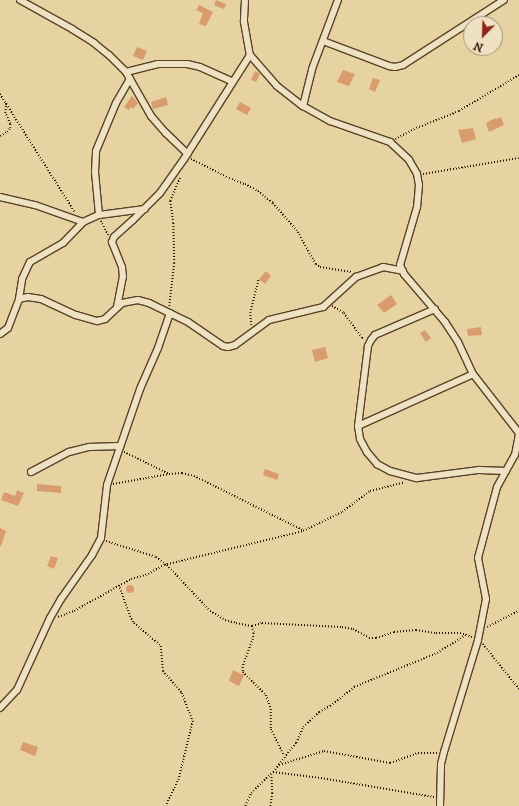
<!DOCTYPE html>
<html>
<head>
<meta charset="utf-8">
<style>
  body { margin:0 }
  #map { position:relative; width:519px; height:806px; overflow:hidden; background:#e7d3a1; font-family:"IM FELL DW Pica",serif }
  div>[style] { position:absolute }
  .building>* { inset:0; background:#d89c6f }
  .round { border-radius:50% }
  .path>* { height:1.5px; margin-top:-0.75px; transform-origin:0; background:repeating-linear-gradient(90deg,#291200 0 1px,transparent 0 3px) }
  .roads { filter:drop-shadow(1px 0 #584228) drop-shadow(-1px 0 #584228) drop-shadow(0 1px #584228) drop-shadow(0 -1px #584228) }
  .street>* { height:6px; margin:-3px; padding:0 3px; transform-origin:3px; border-radius:3px; background:#efe2c2 }
  span { translate:-50% -50%; white-space:nowrap; text-align:center; line-height:1.15; -webkit-text-stroke:3.5px #efe2c2; paint-order:stroke }
  .north { position:absolute; left:463px; top:16px; width:40px; height:40px; box-sizing:border-box; background:#efe2c2; border:1px solid #a08f74; border-radius:50%; rotate:203deg; font-size:11px; font-weight:700; line-height:16px; text-align:center; color:#291200 }
  .north::after { content:''; display:block; margin:auto; width:14px; height:18px; background:#8f2418; clip-path:polygon(50% 0,100% 100%,50% 72%,0 100%) }
</style>
</head>
<body>
<div id="map">
  <div class="building">
    <i style="clip-path:polygon(216px 0,226px 4px,224px 9px,214px 5px)"></i>
    <i style="clip-path:polygon(199px 5px,213px 12px,206px 26px,199px 24px,203px 13px,196px 10px)"></i>
    <i style="clip-path:polygon(137px 47px,147px 51px,143px 60px,133px 56px)"></i>
    <i style="clip-path:polygon(343px 70px,355px 74px,349px 86px,337px 82px)"></i>
    <i style="clip-path:polygon(255px 71px,260px 74px,256px 82px,251px 80px)"></i>
    <i style="clip-path:polygon(373px 78px,380px 80px,375px 92px,369px 89px)"></i>
    <i style="clip-path:polygon(132px 96px,138px 103px,133px 109px,131px 107px,129px 110px,124px 107px)"></i>
    <i style="clip-path:polygon(166px 97px,168px 105px,153px 109px,151px 102px)"></i>
    <i style="clip-path:polygon(240px 102px,251px 108px,247px 115px,236px 109px)"></i>
    <i style="clip-path:polygon(501px 117px,504px 125px,489px 132px,486px 123px,495px 118px,496px 119px)"></i>
    <i style="clip-path:polygon(473px 128px,476px 139px,462px 143px,458px 130px)"></i>
    <i style="clip-path:polygon(266px 271px,271px 276px,265px 284px,259px 279px)"></i>
    <i style="clip-path:polygon(391px 295px,397px 304px,384px 313px,377px 305px)"></i>
    <i style="clip-path:polygon(481px 327px,482px 335px,468px 336px,467px 329px)"></i>
    <i style="clip-path:polygon(425px 330px,431px 338px,426px 342px,420px 333px)"></i>
    <i style="clip-path:polygon(325px 347px,328px 358px,315px 362px,312px 350px)"></i>
    <i style="clip-path:polygon(265px 469px,279px 474px,277px 480px,263px 475px)"></i>
    <i style="clip-path:polygon(37px 484px,61px 486px,61px 493px,37px 491px)"></i>
    <i style="clip-path:polygon(17px 490px,24px 493px,18px 506px,1px 500px,4px 492px,15px 496px)"></i>
    <i style="clip-path:polygon(0 528px,6px 531px,1px 546px,0 546px)"></i>
    <i style="clip-path:polygon(51px 556px,58px 558px,54px 569px,47px 566px)"></i>
    <i class="round" style="left:126px;top:585px;width:8px;height:8px"></i>
    <i style="clip-path:polygon(233px 670px,244px 675px,239px 686px,229px 681px)"></i>
    <i style="clip-path:polygon(23px 742px,38px 747px,35px 756px,20px 750px)"></i>
  </div>
  <div class="path">
    <i style="left:0;top:94px;width:140px;rotate:57.6deg"></i>
    <i style="left:0;top:136px;width:8px;rotate:-30deg"></i>
    <i style="left:7px;top:132px;width:5px;rotate:-53deg"></i>
    <i style="left:10px;top:128px;width:4px;rotate:-90deg"></i>
    <i style="left:10px;top:124px;width:12px;rotate:-114deg"></i>
    <i style="left:5px;top:113px;width:10px;rotate:-84deg"></i>
    <i style="left:395px;top:139px;width:27px;rotate:-27deg"></i>
    <i style="left:419px;top:127px;width:43px;rotate:-21.8deg"></i>
    <i style="left:459px;top:111px;width:70px;rotate:-31deg"></i>
    <i style="left:191px;top:159px;width:42px;rotate:26.6deg"></i>
    <i style="left:229px;top:178px;width:17px;rotate:21deg"></i>
    <i style="left:245px;top:184px;width:15px;rotate:28deg"></i>
    <i style="left:258px;top:191px;width:19px;rotate:39deg"></i>
    <i style="left:273px;top:203px;width:38px;rotate:49deg"></i>
    <i style="left:298px;top:232px;width:37px;rotate:61deg"></i>
    <i style="left:316px;top:264px;width:5px;rotate:37deg"></i>
    <i style="left:320px;top:267px;width:32px;rotate:9deg"></i>
    <i style="left:423px;top:174px;width:97px;rotate:-9.5deg"></i>
    <i style="left:101px;top:221px;width:16px;rotate:63deg"></i>
    <i style="left:169px;top:306px;width:43px;rotate:-83.4deg"></i>
    <i style="left:174px;top:263px;width:40px;rotate:-91.4deg"></i>
    <i style="left:173px;top:223px;width:22px;rotate:-98deg"></i>
    <i style="left:170px;top:201px;width:26px;rotate:-67deg"></i>
    <i style="left:332px;top:306px;width:14px;rotate:30deg"></i>
    <i style="left:344px;top:313px;width:31px;rotate:54deg"></i>
    <i style="left:362px;top:338px;width:3px;rotate:18deg"></i>
    <i style="left:251px;top:325px;width:12px;rotate:-95deg"></i>
    <i style="left:250px;top:313px;width:34px;rotate:-76deg"></i>
    <i style="left:124px;top:452px;width:50px;rotate:26.1deg"></i>
    <i style="left:113px;top:484px;width:57px;rotate:-10.1deg"></i>
    <i style="left:169px;top:474px;width:13px;rotate:-4deg"></i>
    <i style="left:182px;top:473px;width:12px;rotate:14deg"></i>
    <i style="left:194px;top:476px;width:122px;rotate:26.4deg"></i>
    <i style="left:106px;top:541px;width:52px;rotate:17.7deg"></i>
    <i style="left:156px;top:557px;width:14px;rotate:36deg"></i>
    <i style="left:167px;top:565px;width:63px;rotate:46.9deg"></i>
    <i style="left:210px;top:611px;width:17px;rotate:31deg"></i>
    <i style="left:225px;top:620px;width:11px;rotate:15deg"></i>
    <i style="left:236px;top:623px;width:16px;rotate:11deg"></i>
    <i style="left:252px;top:626px;width:10px;rotate:-17deg"></i>
    <i style="left:262px;top:623px;width:80px;rotate:2.9deg"></i>
    <i style="left:342px;top:627px;width:11px;rotate:10deg"></i>
    <i style="left:353px;top:629px;width:18px;rotate:29deg"></i>
    <i style="left:369px;top:638px;width:7px"></i>
    <i style="left:376px;top:638px;width:19px;rotate:-18deg"></i>
    <i style="left:394px;top:632px;width:22px;rotate:-5deg"></i>
    <i style="left:416px;top:630px;width:20px;rotate:9deg"></i>
    <i style="left:436px;top:633px;width:24px"></i>
    <i style="left:460px;top:633px;width:13px;rotate:18deg"></i>
    <i style="left:119px;top:585px;width:33px;rotate:70deg"></i>
    <i style="left:130px;top:616px;width:8px;rotate:60deg"></i>
    <i style="left:134px;top:623px;width:35px;rotate:40deg"></i>
    <i style="left:161px;top:646px;width:25px;rotate:85deg"></i>
    <i style="left:163px;top:671px;width:29px;rotate:49deg"></i>
    <i style="left:182px;top:693px;width:30px;rotate:69deg"></i>
    <i style="left:193px;top:721px;width:60px;rotate:103.6deg"></i>
    <i style="left:179px;top:779px;width:30px;rotate:116deg"></i>
    <i style="left:58px;top:617px;width:17px;rotate:-21deg"></i>
    <i style="left:74px;top:611px;width:65px;rotate:-29.3deg"></i>
    <i style="left:131px;top:579px;width:18px;rotate:-16deg"></i>
    <i style="left:148px;top:574px;width:18px;rotate:-29deg"></i>
    <i style="left:164px;top:565px;width:143px;rotate:-13.7deg"></i>
    <i style="left:303px;top:531px;width:43px;rotate:-26deg"></i>
    <i style="left:342px;top:512px;width:35px;rotate:-37deg"></i>
    <i style="left:370px;top:491px;width:36px;rotate:-14deg"></i>
    <i style="left:252px;top:626px;width:7px;rotate:74deg"></i>
    <i style="left:254px;top:633px;width:6px;rotate:99deg"></i>
    <i style="left:253px;top:639px;width:30px;rotate:110deg"></i>
    <i style="left:243px;top:667px;width:5px;rotate:90deg"></i>
    <i style="left:243px;top:672px;width:33px;rotate:45deg"></i>
    <i style="left:266px;top:695px;width:15px;rotate:70deg"></i>
    <i style="left:271px;top:709px;width:20px;rotate:90deg"></i>
    <i style="left:271px;top:729px;width:30px;rotate:64deg"></i>
    <i style="left:487px;top:627px;width:36px;rotate:-27deg"></i>
    <i style="left:483px;top:644px;width:58px;rotate:51.3deg"></i>
    <i style="left:279px;top:765px;width:47px;rotate:-17.3deg"></i>
    <i style="left:324px;top:751px;width:67px;rotate:10.3deg"></i>
    <i style="left:390px;top:763px;width:30px;rotate:-20deg"></i>
    <i style="left:418px;top:753px;width:20px"></i>
    <i style="left:273px;top:772px;width:48px;rotate:7.1deg"></i>
    <i style="left:321px;top:778px;width:116px;rotate:9.5deg"></i>
    <i style="left:245px;top:806px;width:14px;rotate:-65deg"></i>
    <i style="left:251px;top:793px;width:30px;rotate:-44deg"></i>
    <i style="left:273px;top:772px;width:37px;rotate:-52deg"></i>
    <i style="left:296px;top:743px;width:17px;rotate:-66deg"></i>
    <i style="left:303px;top:727px;width:22px;rotate:-43deg"></i>
    <i style="left:319px;top:712px;width:13px;rotate:-29deg"></i>
    <i style="left:330px;top:706px;width:31px;rotate:-38deg"></i>
    <i style="left:354px;top:687px;width:90px;rotate:-22.3deg"></i>
    <i style="left:437px;top:653px;width:34px;rotate:-32deg"></i>
    <i style="left:270px;top:806px;width:13px;rotate:-81deg"></i>
    <i style="left:272px;top:793px;width:18px;rotate:-93deg"></i>
  </div>
  <div class="roads">
    <div class="street">
      <i style="left:20px;top:0;width:60px;rotate:29.1deg"></i>
      <i style="left:72px;top:29px;width:26px;rotate:32deg"></i>
      <i style="left:94px;top:43px;width:19px;rotate:39deg"></i>
      <i style="left:109px;top:55px;width:24px;rotate:45deg"></i>
      <i style="left:126px;top:72px;width:51px;rotate:60.4deg"></i>
      <i style="left:151px;top:116px;width:23px;rotate:49deg"></i>
      <i style="left:166px;top:133px;width:30px;rotate:44deg"></i>
      <i style="left:245px;top:0;width:22px;rotate:93deg"></i>
      <i style="left:244px;top:22px;width:34px;rotate:80deg"></i>
      <i style="left:250px;top:55px;width:41px;rotate:48.9deg"></i>
      <i style="left:277px;top:86px;width:33px;rotate:38deg"></i>
      <i style="left:303px;top:106px;width:31px;rotate:29deg"></i>
      <i style="left:330px;top:121px;width:64px;rotate:19.3deg"></i>
      <i style="left:390px;top:142px;width:26px;rotate:43deg"></i>
      <i style="left:409px;top:160px;width:16px;rotate:60deg"></i>
      <i style="left:417px;top:174px;width:11px;rotate:80deg"></i>
      <i style="left:419px;top:185px;width:22px;rotate:95deg"></i>
      <i style="left:417px;top:207px;width:60px;rotate:106.3deg"></i>
      <i style="left:400px;top:265px;width:10px;rotate:66deg"></i>
      <i style="left:404px;top:274px;width:63px;rotate:49.5deg"></i>
      <i style="left:445px;top:322px;width:24px;rotate:57deg"></i>
      <i style="left:458px;top:342px;width:35px;rotate:65deg"></i>
      <i style="left:473px;top:374px;width:75px;rotate:52.1deg"></i>
      <i style="left:323px;top:41px;width:71px;rotate:20.7deg"></i>
      <i style="left:389px;top:66px;width:6px;rotate:9deg"></i>
      <i style="left:395px;top:67px;width:8px;rotate:-14deg"></i>
      <i style="left:403px;top:65px;width:120px;rotate:-32.8deg"></i>
      <i style="left:126px;top:72px;width:33px;rotate:-14deg"></i>
      <i style="left:158px;top:64px;width:29px"></i>
      <i style="left:187px;top:64px;width:13px;rotate:13deg"></i>
      <i style="left:200px;top:67px;width:36px;rotate:24deg"></i>
      <i style="left:303px;top:106px;width:38px;rotate:-76deg"></i>
      <i style="left:312px;top:69px;width:74px;rotate:-69.4deg"></i>
      <i style="left:0;top:197px;width:36px;rotate:13deg"></i>
      <i style="left:35px;top:205px;width:51px;rotate:19.5deg"></i>
      <i style="left:99px;top:215px;width:43px;rotate:-95.3deg"></i>
      <i style="left:95px;top:172px;width:21px;rotate:-87deg"></i>
      <i style="left:96px;top:151px;width:52px;rotate:-67.4deg"></i>
      <i style="left:116px;top:103px;width:28px;rotate:-60deg"></i>
      <i style="left:19px;top:299px;width:20px;rotate:-81deg"></i>
      <i style="left:22px;top:279px;width:19px;rotate:-65deg"></i>
      <i style="left:30px;top:262px;width:38px;rotate:-30deg"></i>
      <i style="left:63px;top:243px;width:29px;rotate:-46deg"></i>
      <i style="left:83px;top:222px;width:17px;rotate:-24deg"></i>
      <i style="left:99px;top:215px;width:46px;rotate:-7.4deg"></i>
      <i style="left:117px;top:307px;width:31px;rotate:-79deg"></i>
      <i style="left:123px;top:277px;width:10px;rotate:-96deg"></i>
      <i style="left:122px;top:267px;width:27px;rotate:-112deg"></i>
      <i style="left:112px;top:242px;width:5px;rotate:-68deg"></i>
      <i style="left:114px;top:237px;width:25px;rotate:-42deg"></i>
      <i style="left:133px;top:220px;width:38px;rotate:-45deg"></i>
      <i style="left:160px;top:193px;width:42px;rotate:-54.8deg"></i>
      <i style="left:184px;top:159px;width:123px;rotate:-57.6deg"></i>
      <i style="left:435px;top:309px;width:65px;rotate:156.6deg"></i>
      <i style="left:375px;top:335px;width:6px;rotate:129deg"></i>
      <i style="left:371px;top:340px;width:7px;rotate:117deg"></i>
      <i style="left:368px;top:346px;width:81px;rotate:97.1deg"></i>
      <i style="left:358px;top:426px;width:13px;rotate:81deg"></i>
      <i style="left:360px;top:439px;width:15px;rotate:62deg"></i>
      <i style="left:367px;top:452px;width:16px;rotate:50deg"></i>
      <i style="left:377px;top:464px;width:15px;rotate:28deg"></i>
      <i style="left:390px;top:471px;width:28px;rotate:15deg"></i>
      <i style="left:417px;top:478px;width:63px;rotate:-7.4deg"></i>
      <i style="left:479px;top:470px;width:27px;rotate:2deg"></i>
      <i style="left:0;top:334px;width:10px;rotate:-37deg"></i>
      <i style="left:8px;top:328px;width:31px;rotate:-69deg"></i>
      <i style="left:19px;top:299px;width:9px;rotate:-13deg"></i>
      <i style="left:28px;top:297px;width:13px;rotate:9deg"></i>
      <i style="left:41px;top:299px;width:38px;rotate:25deg"></i>
      <i style="left:76px;top:315px;width:22px;rotate:16deg"></i>
      <i style="left:97px;top:321px;width:8px;rotate:-14deg"></i>
      <i style="left:105px;top:319px;width:23px;rotate:-43deg"></i>
      <i style="left:122px;top:303px;width:16px;rotate:-11deg"></i>
      <i style="left:138px;top:300px;width:11px;rotate:15deg"></i>
      <i style="left:149px;top:303px;width:43px;rotate:26deg"></i>
      <i style="left:188px;top:322px;width:42px;rotate:34.4deg"></i>
      <i style="left:223px;top:346px;width:5px;rotate:11deg"></i>
      <i style="left:228px;top:347px;width:7px;rotate:-16deg"></i>
      <i style="left:235px;top:345px;width:42px;rotate:-36.3deg"></i>
      <i style="left:269px;top:320px;width:56px;rotate:-13.5deg"></i>
      <i style="left:323px;top:307px;width:45px;rotate:-42.3deg"></i>
      <i style="left:356px;top:277px;width:29px;rotate:-20deg"></i>
      <i style="left:383px;top:267px;width:20px;rotate:11deg"></i>
      <i style="left:358px;top:426px;width:126px;rotate:-24.3deg"></i>
      <i style="left:31px;top:472px;width:43px;rotate:-27.8deg"></i>
      <i style="left:69px;top:452px;width:21px;rotate:-14deg"></i>
      <i style="left:89px;top:447px;width:31px;rotate:-2deg"></i>
      <i style="left:0;top:708px;width:25px;rotate:-47deg"></i>
      <i style="left:17px;top:690px;width:79px;rotate:-65.4deg"></i>
      <i style="left:50px;top:618px;width:22px;rotate:-60deg"></i>
      <i style="left:61px;top:599px;width:54px;rotate:-54.8deg"></i>
      <i style="left:92px;top:555px;width:19px;rotate:-62deg"></i>
      <i style="left:101px;top:538px;width:53px;rotate:-83.5deg"></i>
      <i style="left:107px;top:485px;width:102px;rotate:-71deg"></i>
      <i style="left:140px;top:389px;width:45px;rotate:-66.3deg"></i>
      <i style="left:158px;top:348px;width:37px;rotate:-71deg"></i>
      <i style="left:440px;top:806px;width:42px;rotate:-88.6deg"></i>
      <i style="left:441px;top:764px;width:12px;rotate:-76deg"></i>
      <i style="left:444px;top:752px;width:117px;rotate:-73.1deg"></i>
      <i style="left:478px;top:640px;width:42px;rotate:-79deg"></i>
      <i style="left:486px;top:599px;width:42px;rotate:-101deg"></i>
      <i style="left:478px;top:558px;width:73px;rotate:-75deg"></i>
      <i style="left:497px;top:487px;width:37px;rotate:-61deg"></i>
      <i style="left:515px;top:455px;width:21px;rotate:-79deg"></i>
    </div>
  </div>
  <div class="north">N</div>
</div>
</body>
</html>
